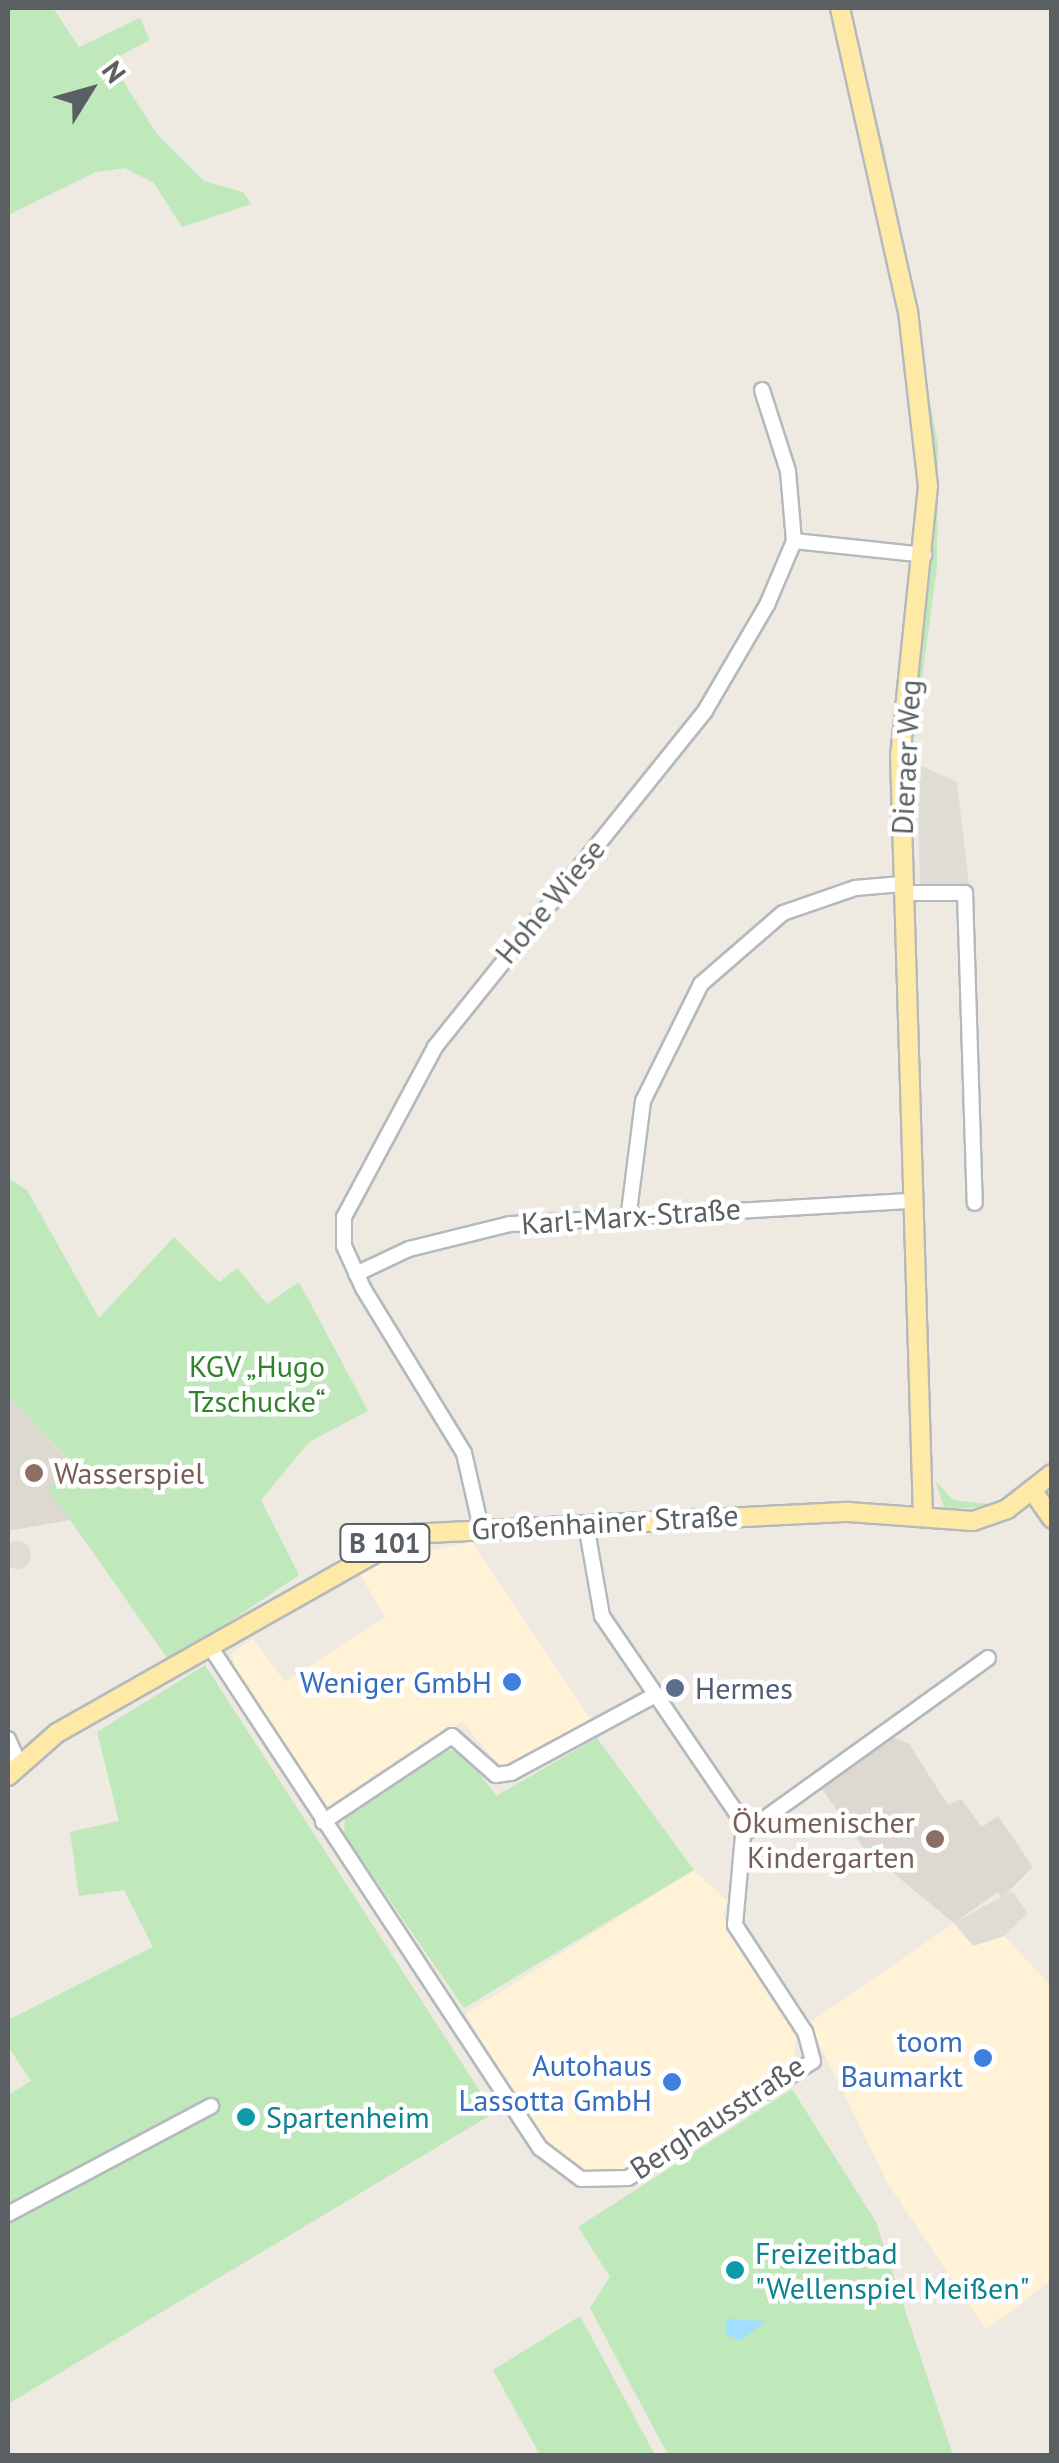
<!DOCTYPE html>
<html>
<head>
<meta charset="utf-8">
<style>
  body { margin:0 }
  #map { position:relative; width:1059px; height:2463px; overflow:hidden; background:#eeeae1; font-family:"PT Sans",sans-serif }
  div>[style] { position:absolute }
  .commercial>* { inset:0; background:#fff2d6 }
  .industrial>* { inset:0; background:#dfdcd6 }
  .round { border-radius:50% }
  .education>* { inset:0; background:#ded9d0 }
  .green>* { inset:0; background:#bfe8bb }
  .water>* { inset:0; background:#a1deff }
  .roads { filter:drop-shadow(2px 0 #b4b9bd) drop-shadow(-2px 0 #b4b9bd) drop-shadow(0 2px #b4b9bd) drop-shadow(0 -2px #b4b9bd) }
  .minor>* { height:14px; margin:-7px; padding:0 7px; transform-origin:7px; border-radius:7px; background:#fff }
  .major>* { height:18px; margin:-9px; padding:0 9px; transform-origin:9px; border-radius:9px; background:#ffe9a6 }
  .dots>* { width:28px; height:28px; translate:-50% -50%; box-sizing:border-box; border:5px solid #fff; border-radius:50% }
  span { translate:-50% -50%; white-space:nowrap; text-align:center; line-height:1.15; -webkit-text-stroke:9px #fff; paint-order:stroke }
  .shield-label span { padding:2px 8px; background:#fff; border:2px solid; border-radius:8px; -webkit-text-stroke-width:0 }
  .shield-label { font-size:28px; color:#5a5f64; font-weight:700 }
  .street-label { font-size:30px; color:#5a5f64 }
  .park-label { font-size:30px; color:#30822c }
  .education-label { font-size:30px; color:#785e54 }
  .left { translate:0 -50%; text-align:left }
  .right { translate:-100% -50%; text-align:right }
  .shop-label { font-size:30px; color:#366cbe }
  .service-label { font-size:30px; color:#4e5e75 }
  .culture-label { font-size:30px; color:#0d838f }
  .frame { position:absolute; inset:0; border:10px solid #5a5f64; pointer-events:none }
  .north { position:absolute; left:40px; top:40px; width:100px; height:100px; -webkit-text-stroke:8px #fff; paint-order:stroke; rotate:53deg; font-size:28px; font-weight:700; line-height:40px; text-align:center; color:#5a5f64 }
  .north::after { content:''; display:block; margin:auto; width:35px; height:45px; background:#5a5f64; clip-path:polygon(50% 0,100% 100%,50% 72%,0 100%) }
</style>
</head>
<body>
<div id="map">
  <div class="commercial">
    <i style="clip-path:polygon(472px 1542px,591px 1720px,511px 1767px,498px 1764px,462px 1722px,322px 1814px,237px 1683px,232px 1653px,253px 1639px,285px 1682px,385px 1617px,355px 1566px)"></i>
    <i style="clip-path:polygon(694px 1870px,727px 1901px,723px 1916px,796px 2031px,795px 2057px,660px 2155px,622px 2174px,583px 2173px,551px 2152px,465px 2014px)"></i>
    <i style="clip-path:polygon(954px 1923px,973px 1945px,1004px 1936px,1051px 1986px,1051px 2280px,986px 2330px,888px 2184px,809px 2023px)"></i>
  </div>
  <div class="industrial">
    <i style="clip-path:polygon(917px 764px,957px 782px,969px 885px,920px 888px)"></i>
    <i class="round" style="left:3px;top:1541px;width:28px;height:28px"></i>
    <i style="clip-path:polygon(1012px 1891px,1028px 1913px,1004px 1936px,973px 1946px,954px 1923px)"></i>
  </div>
  <div class="education">
    <i style="clip-path:polygon(8px 1397px,70px 1461px,50px 1490px,70px 1520px,8px 1531px)"></i>
    <i style="clip-path:polygon(889px 1735px,909px 1744px,948px 1805px,961px 1799px,982px 1827px,998px 1816px,1033px 1867px,1002px 1898px,998px 1892px,954px 1923px,865px 1850px,820px 1786px)"></i>
  </div>
  <div class="green">
    <i style="clip-path:polygon(8px 8px,53px 8px,79px 47px,140px 18px,150px 40px,110px 61px,157px 134px,204px 181px,243px 192px,251px 204px,182px 227px,154px 183px,125px 168px,96px 172px,8px 215px)"></i>
    <i style="clip-path:polygon(846px 8px,884px 148px,938px 446px,937px 566px,912px 756px,903px 751px,934px 496px)"></i>
    <i style="clip-path:polygon(8px 1178px,27px 1190px,99px 1318px,174px 1237px,219px 1282px,237px 1268px,267px 1304px,299px 1282px,368px 1411px,309px 1442px,261px 1500px,299px 1575px,170px 1662px,49px 1490px,70px 1460px,8px 1397px)"></i>
    <i style="clip-path:polygon(935px 1480px,953px 1500px,996px 1505px,945px 1510px)"></i>
    <i style="clip-path:polygon(205px 1665px,494px 2113px,8px 2404px,8px 2095px,31px 2081px,8px 2046px,8px 2020px,153px 1947px,124px 1890px,79px 1896px,70px 1832px,119px 1821px,97px 1732px)"></i>
    <i style="clip-path:polygon(597px 1738px,694px 1870px,464px 2008px,344px 1834px,345px 1818px,448px 1750px,464px 1752px,496px 1796px)"></i>
    <i style="clip-path:polygon(792px 2089px,876px 2222px,953px 2455px,668px 2455px,590px 2308px,610px 2277px,578px 2227px)"></i>
    <i style="clip-path:polygon(580px 2316px,655px 2455px,540px 2455px,493px 2370px)"></i>
  </div>
  <div class="water">
    <i style="clip-path:polygon(727px 2319px,766px 2321px,741px 2340px,725px 2334px)"></i>
  </div>
  <div class="roads">
    <div class="minor">
      <i style="left:794px;top:541px;width:131px;rotate:6.1deg"></i>
      <i style="left:903px;top:893px;width:62px"></i>
      <i style="left:965px;top:893px;width:310px;rotate:88.2deg"></i>
      <i style="left:629px;top:1212px;width:112px;rotate:-82.8deg"></i>
      <i style="left:643px;top:1101px;width:131px;rotate:-63.6deg"></i>
      <i style="left:701px;top:984px;width:108px;rotate:-40.9deg"></i>
      <i style="left:783px;top:913px;width:76px;rotate:-19.1deg"></i>
      <i style="left:855px;top:888px;width:47px;rotate:-4.9deg"></i>
      <i style="left:356px;top:1274px;width:59px;rotate:-25.3deg"></i>
      <i style="left:409px;top:1249px;width:104px;rotate:-13.9deg"></i>
      <i style="left:510px;top:1224px;width:405px;rotate:-3.3deg"></i>
      <i style="left:481px;top:1528px;width:77px;rotate:-102.8deg"></i>
      <i style="left:464px;top:1453px;width:193px;rotate:-121.5deg"></i>
      <i style="left:363px;top:1288px;width:46px;rotate:-114.3deg"></i>
      <i style="left:344px;top:1246px;width:29px;rotate:-90deg"></i>
      <i style="left:344px;top:1217px;width:193px;rotate:-61.8deg"></i>
      <i style="left:435px;top:1047px;width:431px;rotate:-51.2deg"></i>
      <i style="left:705px;top:711px;width:123px;rotate:-59.7deg"></i>
      <i style="left:767px;top:605px;width:69px;rotate:-67.1deg"></i>
      <i style="left:794px;top:541px;width:70px;rotate:-94.9deg"></i>
      <i style="left:788px;top:471px;width:85px;rotate:-107.8deg"></i>
      <i style="left:211px;top:1648px;width:599px;rotate:56.66deg"></i>
      <i style="left:540px;top:2148px;width:51px;rotate:37.1deg"></i>
      <i style="left:581px;top:2179px;width:47px;rotate:-1.2deg"></i>
      <i style="left:628px;top:2178px;width:219px;rotate:-32.3deg"></i>
      <i style="left:813px;top:2061px;width:30px;rotate:-105deg"></i>
      <i style="left:805px;top:2032px;width:128px;rotate:-123.2deg"></i>
      <i style="left:735px;top:1925px;width:101px;rotate:-84.9deg"></i>
      <i style="left:744px;top:1824px;width:252px;rotate:-124.3deg"></i>
      <i style="left:602px;top:1616px;width:93px;rotate:-99.9deg"></i>
      <i style="left:8px;top:1739px;width:24px;rotate:66deg"></i>
      <i style="left:323px;top:1822px;width:155px;rotate:-33.7deg"></i>
      <i style="left:452px;top:1736px;width:59px;rotate:41.6deg"></i>
      <i style="left:496px;top:1775px;width:15px;rotate:-8deg"></i>
      <i style="left:511px;top:1773px;width:164px;rotate:-28.4deg"></i>
      <i style="left:746px;top:1832px;width:298px;rotate:-35.7deg"></i>
      <i style="left:8px;top:2214px;width:230px;rotate:-28deg"></i>
    </div>
    <div class="major">
      <i style="left:840px;top:8px;width:311px;rotate:77.4deg"></i>
      <i style="left:908px;top:311px;width:176px;rotate:83.5deg"></i>
      <i style="left:928px;top:486px;width:270px;rotate:95.9deg"></i>
      <i style="left:900px;top:755px;width:761px;rotate:88.27deg"></i>
      <i style="left:1032px;top:1490px;width:35px;rotate:55deg"></i>
      <i style="left:8px;top:1776px;width:65px;rotate:-41.3deg"></i>
      <i style="left:57px;top:1733px;width:404px;rotate:-29.5deg"></i>
      <i style="left:409px;top:1534px;width:440px;rotate:-2.9deg"></i>
      <i style="left:848px;top:1512px;width:125px;rotate:4.1deg"></i>
      <i style="left:973px;top:1521px;width:36px;rotate:-19deg"></i>
      <i style="left:1007px;top:1509px;width:57px;rotate:-37.9deg"></i>
    </div>
  </div>
  <div class="dots">
    <i style="left:34px;top:1473px;background:#8d6e63"></i>
    <i style="left:512px;top:1682px;background:#3f7fe0"></i>
    <i style="left:675px;top:1688px;background:#5c6f8a"></i>
    <i style="left:935px;top:1839px;background:#8d6e63"></i>
    <i style="left:983px;top:2058px;background:#3f7fe0"></i>
    <i style="left:672px;top:2082px;background:#3f7fe0"></i>
    <i style="left:246px;top:2117px;background:#0f9aa8"></i>
    <i style="left:735px;top:2270px;background:#0f9aa8"></i>
  </div>
  <div class="shield-label">
    <span style="left:385px;top:1543px">B 101</span>
  </div>
  <div class="street-label">
    <span style="left:906px;top:757px;rotate:-87deg">Dieraer Weg</span>
    <span style="left:550px;top:901px;rotate:-50deg">Hohe Wiese</span>
    <span style="left:631px;top:1216px;rotate:-4deg">Karl-Marx-Straße</span>
    <span style="left:605px;top:1522px;rotate:-3deg">Großenhainer Straße</span>
    <span style="left:717px;top:2117px;rotate:-33deg">Berghausstraße</span>
  </div>
  <div class="park-label">
    <span style="left:257px;top:1383px">KGV „Hugo<br>Tzschucke“</span>
  </div>
  <div class="education-label">
    <span class="left" style="left:54px;top:1473px">Wasserspiel</span>
    <span class="right" style="left:915px;top:1839px">Ökumenischer<br>Kindergarten</span>
  </div>
  <div class="shop-label">
    <span class="right" style="left:492px;top:1682px">Weniger GmbH</span>
    <span class="right" style="left:963px;top:2058px">toom<br>Baumarkt</span>
    <span class="right" style="left:652px;top:2082px">Autohaus<br>Lassotta GmbH</span>
  </div>
  <div class="service-label">
    <span class="left" style="left:695px;top:1688px">Hermes</span>
  </div>
  <div class="culture-label">
    <span class="left" style="left:266px;top:2117px">Spartenheim</span>
    <span class="left" style="left:755px;top:2270px">Freizeitbad<br>"Wellenspiel Meißen"</span>
  </div>
  <div class="frame"></div>
  <div class="north">N</div>
</div>
</body>
</html>
